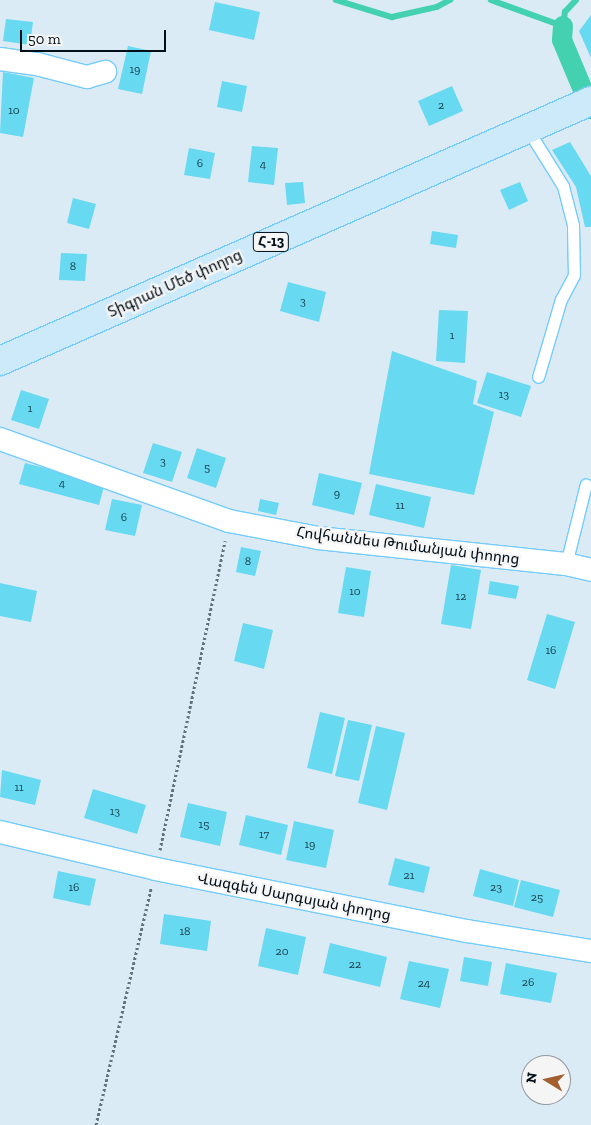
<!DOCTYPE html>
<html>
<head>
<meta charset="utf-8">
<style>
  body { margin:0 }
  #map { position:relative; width:591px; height:1125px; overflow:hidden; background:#dbebf5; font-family:"Zilla Slab","Noto Sans Armenian",serif }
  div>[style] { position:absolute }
  .stream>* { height:5.5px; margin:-2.75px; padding:0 2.75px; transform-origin:2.75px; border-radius:2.75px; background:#44d1b0 }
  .canal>* { height:20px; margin:-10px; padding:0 10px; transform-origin:10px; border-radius:10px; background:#44d1b0 }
  .building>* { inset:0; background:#67d9f1 }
  .path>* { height:3px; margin-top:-1.5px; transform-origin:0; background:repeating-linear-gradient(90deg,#64727c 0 2.5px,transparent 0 5px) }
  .roads { filter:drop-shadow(1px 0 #74ccfc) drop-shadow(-1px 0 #74ccfc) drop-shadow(0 1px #74ccfc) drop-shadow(0 -1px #74ccfc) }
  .service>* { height:11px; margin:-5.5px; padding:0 5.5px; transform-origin:5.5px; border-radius:5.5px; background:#fff }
  .minor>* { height:22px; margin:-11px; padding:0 11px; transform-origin:11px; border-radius:11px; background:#fff }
  .primary>* { height:28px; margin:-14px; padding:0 14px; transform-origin:14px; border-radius:14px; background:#cdeafb }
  span { translate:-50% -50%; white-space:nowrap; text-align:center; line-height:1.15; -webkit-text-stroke:4.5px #f5f5f5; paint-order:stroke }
  .number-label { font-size:12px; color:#1a414e }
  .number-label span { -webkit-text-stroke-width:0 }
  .shield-label span { padding:1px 4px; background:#f5f5f5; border:1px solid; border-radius:4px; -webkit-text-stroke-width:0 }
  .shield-label { font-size:14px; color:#000e18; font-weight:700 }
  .street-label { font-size:15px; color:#000e18 }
  .north { position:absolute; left:521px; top:1055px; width:50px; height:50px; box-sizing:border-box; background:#f5f5f5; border:1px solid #93999d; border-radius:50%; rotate:279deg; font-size:14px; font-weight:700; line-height:20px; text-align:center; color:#000e18 }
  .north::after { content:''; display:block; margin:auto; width:18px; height:22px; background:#a35f2f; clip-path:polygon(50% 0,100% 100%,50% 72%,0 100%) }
  .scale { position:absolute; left:20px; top:30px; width:146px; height:22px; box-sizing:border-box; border:2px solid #000e18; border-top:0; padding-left:6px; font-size:15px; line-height:18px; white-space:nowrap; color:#000e18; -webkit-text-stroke:4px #f5f5f5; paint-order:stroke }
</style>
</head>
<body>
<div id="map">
  <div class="stream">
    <i style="left:336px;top:0;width:59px;rotate:16.9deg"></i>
    <i style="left:392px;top:17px;width:46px;rotate:-12.5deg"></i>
    <i style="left:437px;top:7px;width:15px;rotate:-28deg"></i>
    <i style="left:491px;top:0;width:77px;rotate:19.9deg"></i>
    <i style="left:563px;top:26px;width:14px;rotate:-82deg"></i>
    <i style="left:565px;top:12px;width:16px;rotate:-47deg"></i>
  </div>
  <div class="canal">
    <i style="left:563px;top:26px;width:14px;rotate:94deg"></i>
    <i style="left:562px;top:40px;width:75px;rotate:67.2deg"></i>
  </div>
  <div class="building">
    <i style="clip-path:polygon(215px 2px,260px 12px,254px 40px,209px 30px)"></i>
    <i style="clip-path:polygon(591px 15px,591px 58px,579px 31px)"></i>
    <i style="clip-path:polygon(6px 19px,33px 22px,30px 45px,3px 41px)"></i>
    <i style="clip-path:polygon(128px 46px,151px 51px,142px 94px,118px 89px)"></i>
    <i style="clip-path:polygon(3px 72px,34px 78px,23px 137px,0 133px)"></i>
    <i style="clip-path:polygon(222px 81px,247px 86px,242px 112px,217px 107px)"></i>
    <i style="clip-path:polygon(452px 86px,463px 111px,429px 126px,418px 101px)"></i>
    <i style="clip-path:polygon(570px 142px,591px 176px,591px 227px,585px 227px,576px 187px,552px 150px)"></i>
    <i style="clip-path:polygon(252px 146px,278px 148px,274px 185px,248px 182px)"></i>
    <i style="clip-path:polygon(189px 148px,215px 153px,210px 179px,184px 175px)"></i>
    <i style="clip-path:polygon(303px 182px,305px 203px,287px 205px,285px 183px)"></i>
    <i style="clip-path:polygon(520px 182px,528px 201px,509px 210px,500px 190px)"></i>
    <i style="clip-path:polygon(73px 198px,96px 204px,89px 229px,67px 223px)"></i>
    <i style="clip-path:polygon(432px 231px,458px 235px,456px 248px,430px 244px)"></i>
    <i style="clip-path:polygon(61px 253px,87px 254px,85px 281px,59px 280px)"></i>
    <i style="clip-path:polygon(288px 282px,326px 292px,319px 322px,280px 311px)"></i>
    <i style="clip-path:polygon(439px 310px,468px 311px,465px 363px,436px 361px)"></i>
    <i style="clip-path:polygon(392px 351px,477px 381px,473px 404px,494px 412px,474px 495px,369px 474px)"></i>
    <i style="clip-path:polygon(487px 372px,531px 386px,521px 417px,477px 403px)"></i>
    <i style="clip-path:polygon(21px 390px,49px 399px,39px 429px,11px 420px)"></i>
    <i style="clip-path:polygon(153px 443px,182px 452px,172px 482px,143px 473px)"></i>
    <i style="clip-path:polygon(197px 448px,226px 458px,216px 488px,187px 478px)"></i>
    <i style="clip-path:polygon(25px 463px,105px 483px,99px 505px,19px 484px)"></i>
    <i style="clip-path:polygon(319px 473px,362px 483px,354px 515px,312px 505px)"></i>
    <i style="clip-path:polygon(376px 484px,431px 497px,424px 528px,369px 515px)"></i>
    <i style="clip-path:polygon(112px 499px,142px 505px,135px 536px,105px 530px)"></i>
    <i style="clip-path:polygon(260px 499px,279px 503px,276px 515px,258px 511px)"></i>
    <i style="clip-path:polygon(241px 547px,261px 551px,255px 576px,236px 572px)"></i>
    <i style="clip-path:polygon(451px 565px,481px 570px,471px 629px,441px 624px)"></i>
    <i style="clip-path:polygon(346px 567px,371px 571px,364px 617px,338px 613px)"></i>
    <i style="clip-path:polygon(490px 581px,519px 586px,516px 599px,488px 594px)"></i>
    <i style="clip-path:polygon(0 583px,37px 591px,31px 622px,0 616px)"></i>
    <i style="clip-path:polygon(547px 614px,575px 622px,555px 689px,527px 680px)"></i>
    <i style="clip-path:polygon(243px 623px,273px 630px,264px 669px,234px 661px)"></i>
    <i style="clip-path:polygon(320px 712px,345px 718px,332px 774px,307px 768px)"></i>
    <i style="clip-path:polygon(348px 720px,372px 725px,359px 781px,335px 776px)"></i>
    <i style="clip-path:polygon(376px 726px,405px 733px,387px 810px,358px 803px)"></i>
    <i style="clip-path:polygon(2px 770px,41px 780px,35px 805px,0 797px)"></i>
    <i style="clip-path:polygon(93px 789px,146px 805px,137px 834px,84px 818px)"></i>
    <i style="clip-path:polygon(188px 803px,227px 812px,220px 846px,180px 837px)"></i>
    <i style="clip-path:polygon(246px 815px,288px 825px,281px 855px,239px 845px)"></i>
    <i style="clip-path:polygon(294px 821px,334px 830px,326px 868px,286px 860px)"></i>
    <i style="clip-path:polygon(395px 858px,430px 867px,424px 893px,388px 885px)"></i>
    <i style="clip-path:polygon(480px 869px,519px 880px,513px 906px,473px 896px)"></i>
    <i style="clip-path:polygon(58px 871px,96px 879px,90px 906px,53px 898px)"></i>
    <i style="clip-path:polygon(521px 880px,560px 890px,553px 917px,514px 907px)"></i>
    <i style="clip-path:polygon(164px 914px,211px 921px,207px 951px,160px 944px)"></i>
    <i style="clip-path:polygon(266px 928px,306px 937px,298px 975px,258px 966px)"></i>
    <i style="clip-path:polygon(330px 943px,387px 957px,380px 987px,323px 973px)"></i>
    <i style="clip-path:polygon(464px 957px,492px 962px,488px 986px,460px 981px)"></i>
    <i style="clip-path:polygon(409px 961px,449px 969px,440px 1008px,400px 999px)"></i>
    <i style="clip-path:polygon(506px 963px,557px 973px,551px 1003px,500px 994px)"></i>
  </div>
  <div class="path">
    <i style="left:160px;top:850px;width:316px;rotate:-78.1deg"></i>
    <i style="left:96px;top:1125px;width:243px;rotate:-76.9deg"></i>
  </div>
  <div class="roads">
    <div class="service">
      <i style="left:528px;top:130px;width:66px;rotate:58deg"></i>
      <i style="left:563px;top:186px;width:40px;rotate:75.6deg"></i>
      <i style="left:573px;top:225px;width:50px;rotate:88.9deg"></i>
      <i style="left:574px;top:275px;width:27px;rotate:118deg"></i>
      <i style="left:561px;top:299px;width:81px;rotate:106.4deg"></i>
      <i style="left:566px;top:564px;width:82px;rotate:-76deg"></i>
    </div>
    <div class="minor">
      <i style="left:0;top:59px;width:37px;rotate:8deg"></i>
      <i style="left:37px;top:64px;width:52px;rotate:14.6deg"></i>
      <i style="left:87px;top:77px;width:19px;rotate:-16deg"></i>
      <i style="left:0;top:439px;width:243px;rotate:19.7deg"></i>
      <i style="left:229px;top:521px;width:91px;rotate:10.8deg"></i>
      <i style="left:318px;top:538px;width:249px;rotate:6deg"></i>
      <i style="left:566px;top:564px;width:26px;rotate:13deg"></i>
      <i style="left:0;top:832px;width:160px;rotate:13.3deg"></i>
      <i style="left:156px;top:869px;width:317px;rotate:11.3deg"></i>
      <i style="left:467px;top:931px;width:126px;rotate:9.2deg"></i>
    </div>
    <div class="primary">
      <i style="left:0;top:361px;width:646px;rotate:-23.75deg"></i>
    </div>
  </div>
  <div class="number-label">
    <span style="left:135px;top:70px">19</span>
    <span style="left:441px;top:106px">2</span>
    <span style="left:14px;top:111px">10</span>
    <span style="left:200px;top:164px">6</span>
    <span style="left:263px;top:165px">4</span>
    <span style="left:73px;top:267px">8</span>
    <span style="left:303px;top:302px">3</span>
    <span style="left:452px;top:336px">1</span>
    <span style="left:504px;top:395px">13</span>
    <span style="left:30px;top:409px">1</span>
    <span style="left:163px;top:462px">3</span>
    <span style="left:207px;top:468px">5</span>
    <span style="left:62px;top:484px">4</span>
    <span style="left:337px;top:494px">9</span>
    <span style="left:400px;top:506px">11</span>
    <span style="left:124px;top:518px">6</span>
    <span style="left:248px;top:562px">8</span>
    <span style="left:355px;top:592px">10</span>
    <span style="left:461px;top:597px">12</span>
    <span style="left:551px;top:651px">16</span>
    <span style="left:19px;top:788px">11</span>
    <span style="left:115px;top:812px">13</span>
    <span style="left:204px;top:825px">15</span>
    <span style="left:264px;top:835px">17</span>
    <span style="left:310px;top:845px">19</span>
    <span style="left:409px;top:876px">21</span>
    <span style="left:74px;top:888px">16</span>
    <span style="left:496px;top:888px">23</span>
    <span style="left:537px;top:898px">25</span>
    <span style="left:185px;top:932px">18</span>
    <span style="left:282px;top:952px">20</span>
    <span style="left:355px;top:965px">22</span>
    <span style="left:528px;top:983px">26</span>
    <span style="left:424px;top:984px">24</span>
  </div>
  <div class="shield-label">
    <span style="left:271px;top:242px">Հ-13</span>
  </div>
  <div class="street-label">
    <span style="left:175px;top:284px;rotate:-24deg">Տիգրան Մեծ փողոց</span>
    <span style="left:408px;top:546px;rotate:7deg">Հովհաննես Թումանյան փողոց</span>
    <span style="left:294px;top:897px;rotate:11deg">Վազգեն Սարգսյան փողոց</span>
  </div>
  <div class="north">N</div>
  <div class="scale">50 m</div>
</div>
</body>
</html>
